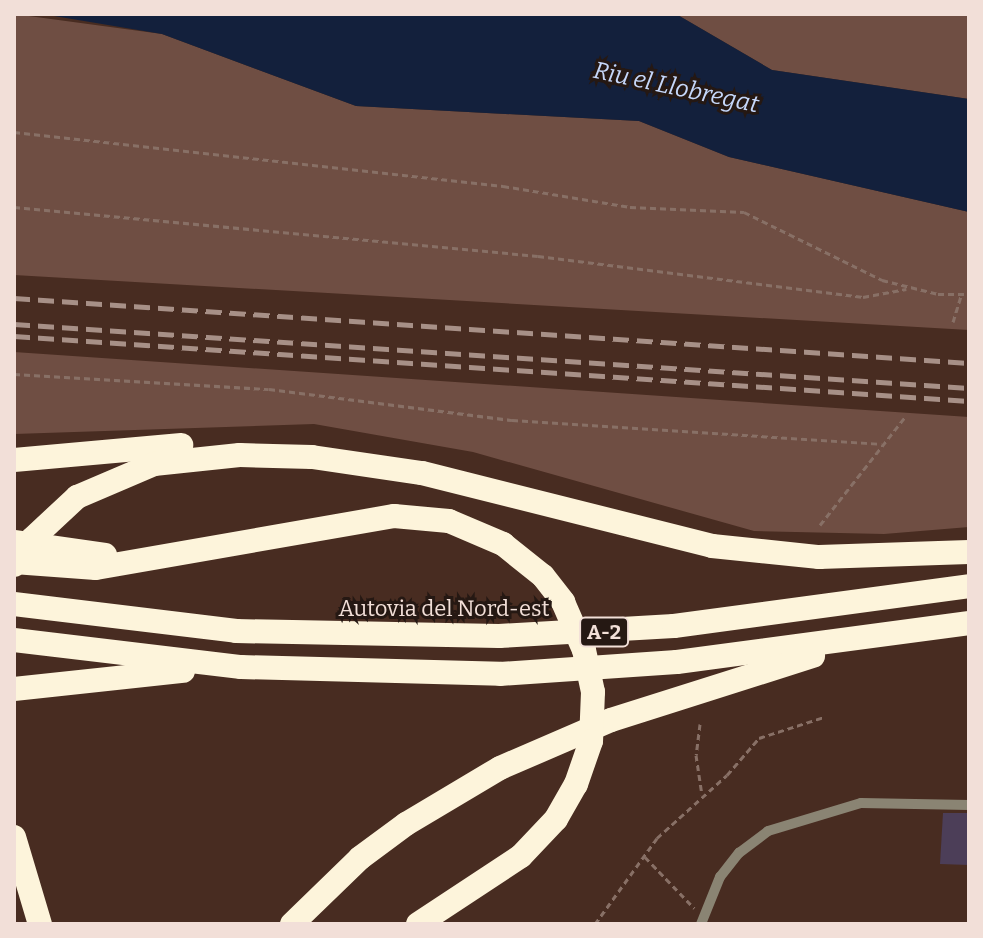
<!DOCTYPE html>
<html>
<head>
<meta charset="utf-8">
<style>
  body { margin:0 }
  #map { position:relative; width:983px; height:938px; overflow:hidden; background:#482c21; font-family:Bitter,serif }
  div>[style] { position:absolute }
  .green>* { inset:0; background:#6f4e43 }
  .water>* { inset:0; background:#13203c }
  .building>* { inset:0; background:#4c3e58 }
  .path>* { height:3px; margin-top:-1.5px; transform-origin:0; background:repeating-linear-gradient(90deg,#887066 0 6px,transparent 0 10px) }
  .lane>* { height:10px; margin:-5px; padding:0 5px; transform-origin:5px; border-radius:5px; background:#8a8473 }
  .highway>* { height:24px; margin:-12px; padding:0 12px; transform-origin:12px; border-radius:12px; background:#fdf4db }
  .rail>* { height:5px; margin-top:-2.5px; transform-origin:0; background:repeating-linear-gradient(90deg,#a79087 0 16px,transparent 0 24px) }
  .highway-bridge>* { height:24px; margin:-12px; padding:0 12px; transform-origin:12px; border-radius:12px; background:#fdf4db }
  span { translate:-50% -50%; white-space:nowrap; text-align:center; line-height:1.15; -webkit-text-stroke:6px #251813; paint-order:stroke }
  .shield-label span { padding:2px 6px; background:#251813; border:2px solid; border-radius:6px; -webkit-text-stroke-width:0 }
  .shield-label { font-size:20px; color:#f2dfd8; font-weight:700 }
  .street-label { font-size:22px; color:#f2dfd8 }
  .water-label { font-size:24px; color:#c5d7fa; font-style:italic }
  .frame { position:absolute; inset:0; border:16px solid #f2dfd8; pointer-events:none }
</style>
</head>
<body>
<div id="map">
  <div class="green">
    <i style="clip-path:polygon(14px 14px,162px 34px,356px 106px,639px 121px,729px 157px,969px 212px,969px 330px,14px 275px)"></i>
    <i style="clip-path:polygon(676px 14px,969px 14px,969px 99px,772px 70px)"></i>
    <i style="clip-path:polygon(14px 352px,969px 417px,969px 527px,884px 534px,754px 531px,473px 452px,314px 424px,14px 434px)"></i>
  </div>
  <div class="water">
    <i style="clip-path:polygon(42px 14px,676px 14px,772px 70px,969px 99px,969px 212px,729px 157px,639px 121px,356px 106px,162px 34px)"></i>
  </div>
  <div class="building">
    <i style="clip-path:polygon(943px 813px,969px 813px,969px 865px,940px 864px)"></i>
  </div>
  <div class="path">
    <i style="left:14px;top:132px;width:492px;rotate:6.3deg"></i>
    <i style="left:503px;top:186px;width:129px;rotate:9.4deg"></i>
    <i style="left:630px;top:207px;width:114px;rotate:2.5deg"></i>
    <i style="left:744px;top:212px;width:154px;rotate:26.2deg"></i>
    <i style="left:882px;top:280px;width:58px;rotate:14deg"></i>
    <i style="left:938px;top:294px;width:31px"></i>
    <i style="left:14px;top:207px;width:526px;rotate:5.34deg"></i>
    <i style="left:538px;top:256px;width:328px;rotate:7.2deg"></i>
    <i style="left:863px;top:297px;width:44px;rotate:-10.5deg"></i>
    <i style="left:953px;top:322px;width:28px;rotate:-73deg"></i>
    <i style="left:14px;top:374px;width:255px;rotate:3.4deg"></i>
    <i style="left:269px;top:389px;width:245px;rotate:7.3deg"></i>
    <i style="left:512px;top:420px;width:370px;rotate:3.7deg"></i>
    <i style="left:820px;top:525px;width:137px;rotate:-51.8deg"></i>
    <i style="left:700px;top:724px;width:31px;rotate:97deg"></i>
    <i style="left:696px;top:755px;width:40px;rotate:81.5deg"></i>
    <i style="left:645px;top:857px;width:71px;rotate:46.1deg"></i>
    <i style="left:595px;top:924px;width:106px;rotate:-54.2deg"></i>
    <i style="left:657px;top:838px;width:94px;rotate:-42deg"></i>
    <i style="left:727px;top:775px;width:49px;rotate:-49.1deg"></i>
    <i style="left:759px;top:738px;width:68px;rotate:-17.9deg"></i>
  </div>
  <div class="lane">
    <i style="left:701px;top:924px;width:51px;rotate:-68deg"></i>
    <i style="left:720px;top:877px;width:31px;rotate:-52deg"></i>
    <i style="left:739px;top:853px;width:36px;rotate:-37deg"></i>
    <i style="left:768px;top:831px;width:97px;rotate:-16.8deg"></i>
    <i style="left:861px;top:803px;width:108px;rotate:1.1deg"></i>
  </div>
  <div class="highway">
    <i style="left:14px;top:460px;width:168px;rotate:-5.1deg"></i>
    <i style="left:77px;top:497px;width:84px;rotate:-23.2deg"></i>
    <i style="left:154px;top:464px;width:86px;rotate:-6deg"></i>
    <i style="left:240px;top:455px;width:72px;rotate:1.6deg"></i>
    <i style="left:312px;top:457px;width:111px;rotate:8.3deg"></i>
    <i style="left:422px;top:473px;width:299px;rotate:14.1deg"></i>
    <i style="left:712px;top:546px;width:108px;rotate:5.9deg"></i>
    <i style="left:819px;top:557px;width:150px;rotate:-1.9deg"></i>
    <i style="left:14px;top:542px;width:92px;rotate:8.1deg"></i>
    <i style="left:14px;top:562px;width:82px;rotate:4.2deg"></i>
    <i style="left:96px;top:568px;width:303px;rotate:-9.9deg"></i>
    <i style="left:394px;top:516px;width:55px;rotate:5.2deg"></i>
    <i style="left:449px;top:521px;width:59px;rotate:23.1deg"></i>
    <i style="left:14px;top:604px;width:224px;rotate:6.9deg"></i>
    <i style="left:236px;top:631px;width:263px;rotate:1.1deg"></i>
    <i style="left:499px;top:636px;width:175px;rotate:-3.3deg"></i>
    <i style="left:674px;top:626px;width:298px;rotate:-7.7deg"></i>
    <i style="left:14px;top:640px;width:229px;rotate:6.8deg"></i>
    <i style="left:241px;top:667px;width:259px;rotate:1.5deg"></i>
    <i style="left:500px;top:674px;width:177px;rotate:-3.9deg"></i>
    <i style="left:677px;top:662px;width:295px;rotate:-7.6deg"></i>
    <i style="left:14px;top:689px;width:170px;rotate:-6.1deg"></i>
    <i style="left:14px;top:837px;width:91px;rotate:73.4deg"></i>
    <i style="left:292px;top:924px;width:95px;rotate:-44.1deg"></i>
    <i style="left:360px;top:858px;width:57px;rotate:-36.5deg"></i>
    <i style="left:406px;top:824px;width:109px;rotate:-30.8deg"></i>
    <i style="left:500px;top:768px;width:121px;rotate:-23.4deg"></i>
    <i style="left:611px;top:720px;width:212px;rotate:-17.6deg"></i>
    <i style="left:418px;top:924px;width:123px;rotate:-33.4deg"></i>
    <i style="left:521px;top:856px;width:51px;rotate:-46.6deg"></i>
    <i style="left:556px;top:819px;width:40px;rotate:-60.3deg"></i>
  </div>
  <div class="rail">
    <i style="left:14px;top:298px;width:957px;rotate:3.89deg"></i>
    <i style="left:14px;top:324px;width:957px;rotate:3.83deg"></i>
    <i style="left:14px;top:336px;width:957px;rotate:3.89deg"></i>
  </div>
  <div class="highway-bridge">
    <i style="left:503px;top:544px;width:51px;rotate:38.7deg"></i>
    <i style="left:543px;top:576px;width:33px;rotate:52deg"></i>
    <i style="left:563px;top:602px;width:52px;rotate:66.4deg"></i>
    <i style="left:584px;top:650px;width:43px;rotate:77.9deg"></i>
    <i style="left:593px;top:692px;width:49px;rotate:92.3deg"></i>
    <i style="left:591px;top:741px;width:46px;rotate:109.2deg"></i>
    <i style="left:14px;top:565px;width:32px;rotate:-55deg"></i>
    <i style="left:32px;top:539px;width:62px;rotate:-43deg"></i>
  </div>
  <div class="shield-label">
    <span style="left:604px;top:632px">A-2</span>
  </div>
  <div class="street-label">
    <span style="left:444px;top:609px">Autovia del Nord-est</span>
  </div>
  <div class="water-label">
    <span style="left:676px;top:88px;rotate:12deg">Riu el Llobregat</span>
  </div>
  <div class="frame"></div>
</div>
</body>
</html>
